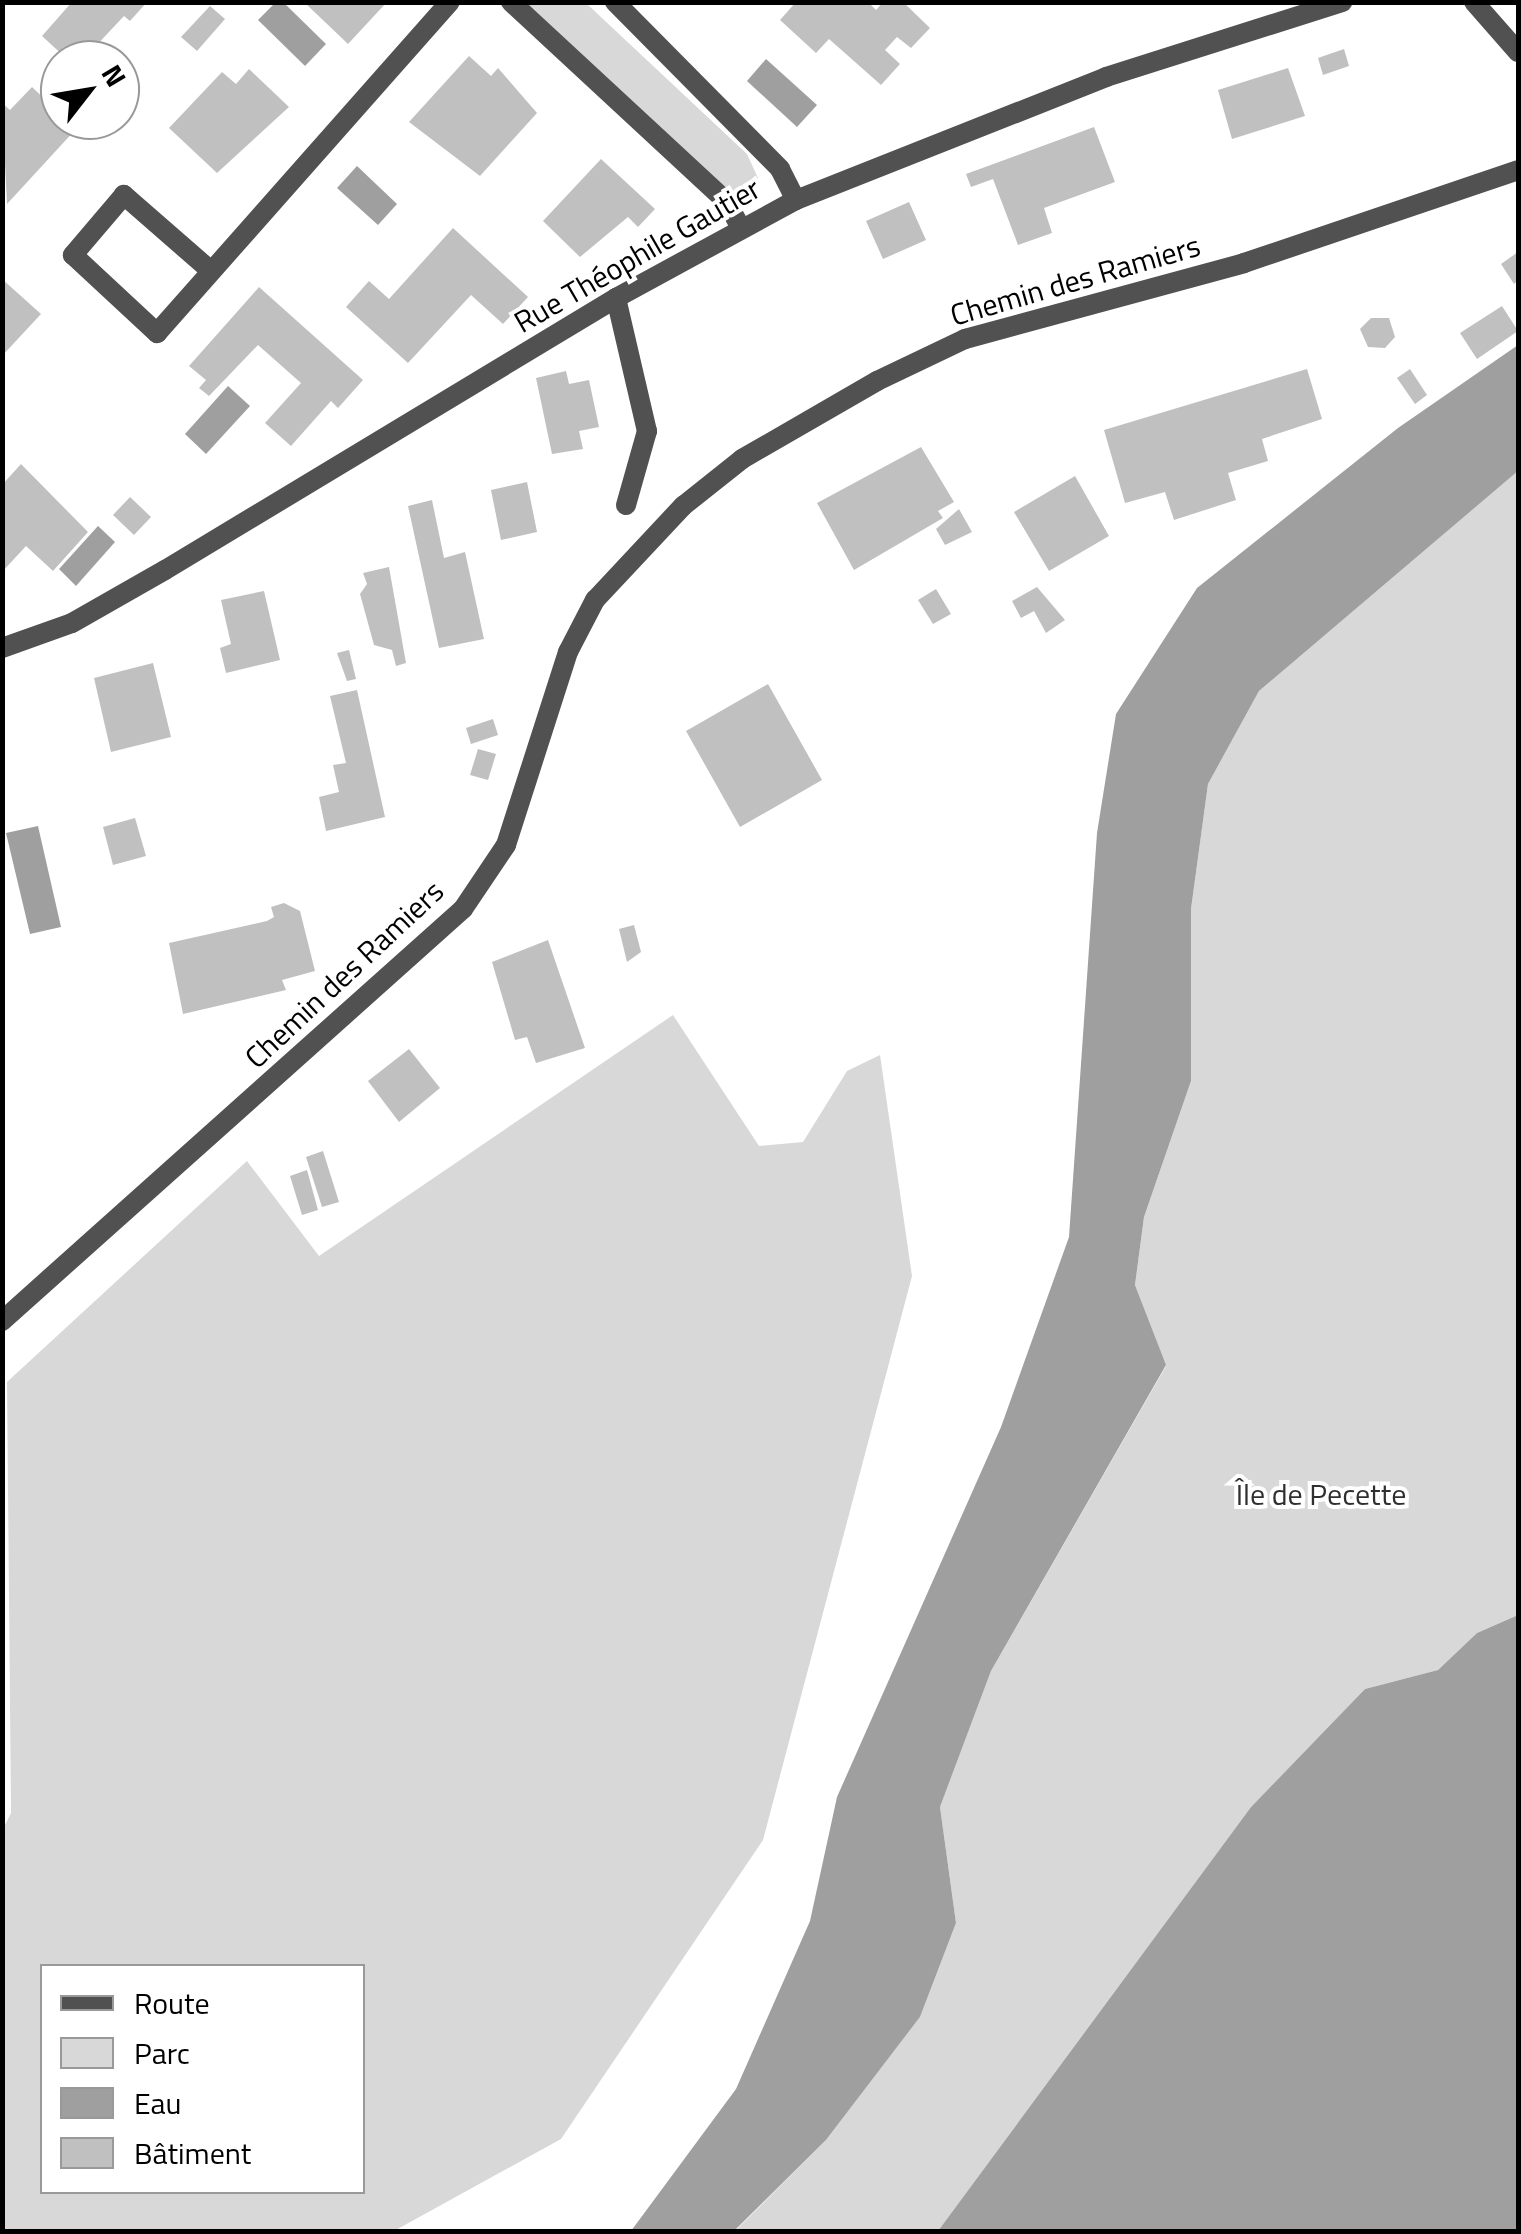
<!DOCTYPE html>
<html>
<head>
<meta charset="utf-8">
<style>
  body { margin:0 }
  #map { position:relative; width:1521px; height:2234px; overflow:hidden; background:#fff; font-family:"Titillium Web",sans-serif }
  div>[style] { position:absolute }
  .green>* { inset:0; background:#d8d8d8 }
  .water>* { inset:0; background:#9f9f9f }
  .building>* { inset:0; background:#c0c0c0 }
  .service>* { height:20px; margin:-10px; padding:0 10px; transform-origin:10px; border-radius:10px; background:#515151 }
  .minor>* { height:20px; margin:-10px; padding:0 10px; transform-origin:10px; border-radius:10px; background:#515151 }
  span { translate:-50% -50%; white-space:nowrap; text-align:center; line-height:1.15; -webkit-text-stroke:8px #fff; paint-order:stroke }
  .street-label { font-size:30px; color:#000 }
  .park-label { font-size:30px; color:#2f2f2f }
  .frame { position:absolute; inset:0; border:5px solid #000; pointer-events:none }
  .legend { position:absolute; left:40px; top:1964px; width:325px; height:230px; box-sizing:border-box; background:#fff; border:2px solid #999; margin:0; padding:12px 18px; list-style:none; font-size:30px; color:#000 }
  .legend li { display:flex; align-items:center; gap:20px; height:50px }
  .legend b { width:50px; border:2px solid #999 }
  .north { position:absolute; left:40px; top:40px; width:100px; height:100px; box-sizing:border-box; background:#fff; border:2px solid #999; border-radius:50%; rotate:59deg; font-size:28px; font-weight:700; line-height:40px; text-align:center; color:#000 }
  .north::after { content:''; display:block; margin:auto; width:35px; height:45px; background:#000; clip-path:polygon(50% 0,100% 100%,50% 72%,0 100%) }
</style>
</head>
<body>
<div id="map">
  <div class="green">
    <i style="clip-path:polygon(525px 3px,586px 3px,747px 154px,758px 178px,754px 187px,734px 191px,720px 184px)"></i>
    <i style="clip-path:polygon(1518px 471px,1518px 1615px,1477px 1633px,1438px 1670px,1365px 1689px,1251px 1807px,938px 2231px,734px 2232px,826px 2140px,920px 2017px,956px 1923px,940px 1807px,991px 1671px,1166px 1366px,1135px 1285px,1144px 1217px,1191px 1081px,1191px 909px,1208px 784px,1259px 691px)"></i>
    <i style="clip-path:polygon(evenodd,673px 1015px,759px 1146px,803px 1142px,847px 1071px,880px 1055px,912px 1276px,763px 1840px,561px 2139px,394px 2231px,3px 2231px,2px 1831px,11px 1813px,7px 1382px,247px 1161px,319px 1256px,673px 1015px,42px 1966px,362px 1966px,362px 2192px,42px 2192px,42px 1966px)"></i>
  </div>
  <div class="water">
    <i style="clip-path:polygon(275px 3px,284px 3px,326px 44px,305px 66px,258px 20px)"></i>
    <i style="clip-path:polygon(766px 59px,817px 105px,797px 127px,747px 81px)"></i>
    <i style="clip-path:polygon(357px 166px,397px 204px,378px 225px,337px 188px)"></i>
    <i style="clip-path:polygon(1518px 345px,1518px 471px,1259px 691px,1208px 784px,1191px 909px,1191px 1081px,1144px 1217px,1135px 1285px,1166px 1365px,991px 1671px,940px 1807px,956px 1923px,920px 2017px,826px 2140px,734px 2231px,631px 2231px,736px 2089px,810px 1921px,837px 1797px,1001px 1427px,1069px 1237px,1097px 833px,1116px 714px,1197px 588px,1398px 428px)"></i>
    <i style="clip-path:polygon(228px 386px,250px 406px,206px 454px,185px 434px)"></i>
    <i style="clip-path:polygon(98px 526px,115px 542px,76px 586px,59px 569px)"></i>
    <i style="clip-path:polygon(38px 826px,61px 927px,30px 934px,6px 833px)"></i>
    <i style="clip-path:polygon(1518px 1615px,1518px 2231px,938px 2231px,1251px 1807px,1365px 1689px,1438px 1670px,1477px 1633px)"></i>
  </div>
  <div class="building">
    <i style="clip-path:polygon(72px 2px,147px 2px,130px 21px,124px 16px,93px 49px,94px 60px,68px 60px,42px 36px)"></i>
    <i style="clip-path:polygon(304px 2px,387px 2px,348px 44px)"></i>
    <i style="clip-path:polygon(796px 2px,868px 2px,876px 10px,883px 2px,903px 2px,930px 28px,911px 48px,897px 37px,885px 50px,900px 64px,881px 85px,829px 39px,816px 53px,780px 20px)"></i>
    <i style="clip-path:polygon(210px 6px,225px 19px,197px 51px,181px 37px)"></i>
    <i style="clip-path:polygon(1344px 49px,1349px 66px,1323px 75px,1318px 58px)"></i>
    <i style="clip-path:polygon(469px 56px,491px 76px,498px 68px,537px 113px,480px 176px,409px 122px)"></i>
    <i style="clip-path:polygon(1288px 68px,1305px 116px,1232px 139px,1218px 90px)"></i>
    <i style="clip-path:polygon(249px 69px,289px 107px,217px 173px,169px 128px,222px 72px,236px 84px)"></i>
    <i style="clip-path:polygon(32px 87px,76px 129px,7px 204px,2px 103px,10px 110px)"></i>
    <i style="clip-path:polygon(1094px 127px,1115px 182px,1044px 208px,1052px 233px,1018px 245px,993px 179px,971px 187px,966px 174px)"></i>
    <i style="clip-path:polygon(601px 159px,655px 209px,638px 227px,628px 217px,580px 257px,543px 221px)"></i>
    <i style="clip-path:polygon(909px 202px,926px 240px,883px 259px,866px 221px)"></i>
    <i style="clip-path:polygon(453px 228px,528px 297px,503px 324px,471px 295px,408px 363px,346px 307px,369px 281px,389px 299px)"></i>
    <i style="clip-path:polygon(1518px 252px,1518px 280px,1514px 284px,1501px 264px)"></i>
    <i style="clip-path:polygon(2px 279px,41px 314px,2px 356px)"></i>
    <i style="clip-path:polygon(259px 287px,363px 380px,338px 408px,331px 401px,291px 446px,265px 423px,301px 383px,258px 345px,209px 396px,199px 388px,206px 380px,189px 366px)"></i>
    <i style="clip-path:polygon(1502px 306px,1518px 331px,1477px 359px,1460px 333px)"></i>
    <i style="clip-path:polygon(1371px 318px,1389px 318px,1395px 337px,1385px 348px,1368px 347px,1360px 329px)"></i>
    <i style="clip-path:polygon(1307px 369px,1322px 419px,1262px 439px,1268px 461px,1228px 473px,1236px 500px,1174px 520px,1165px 492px,1125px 503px,1104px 430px)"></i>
    <i style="clip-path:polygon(1410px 369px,1427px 395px,1415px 404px,1397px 378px)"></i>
    <i style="clip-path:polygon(566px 371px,569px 384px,589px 380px,599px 427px,579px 431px,583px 449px,552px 454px,536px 378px)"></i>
    <i style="clip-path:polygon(921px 447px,954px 502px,938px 511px,943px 518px,854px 570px,817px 503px)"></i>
    <i style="clip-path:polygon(21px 464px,88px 532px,53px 571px,26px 546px,2px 572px,2px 485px)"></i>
    <i style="clip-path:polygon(1075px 476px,1109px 536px,1049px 571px,1014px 512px)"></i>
    <i style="clip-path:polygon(527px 482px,537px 532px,501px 540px,491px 490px)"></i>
    <i style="clip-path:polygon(130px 497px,151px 517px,134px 535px,113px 515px)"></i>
    <i style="clip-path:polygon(432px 500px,444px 558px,465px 552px,484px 639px,439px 648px,408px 506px)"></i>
    <i style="clip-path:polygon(959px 509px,972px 532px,945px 545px,936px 529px)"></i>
    <i style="clip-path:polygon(389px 567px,406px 663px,396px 666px,392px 650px,374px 645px,360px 594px,367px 584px,363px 573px)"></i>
    <i style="clip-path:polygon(1037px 587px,1065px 620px,1046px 633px,1034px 611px,1021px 618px,1012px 601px)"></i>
    <i style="clip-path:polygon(936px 589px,951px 614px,933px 624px,918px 600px)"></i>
    <i style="clip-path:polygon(264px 591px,280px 660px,226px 673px,220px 648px,231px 644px,221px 600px)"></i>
    <i style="clip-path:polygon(349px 650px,356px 679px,347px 681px,337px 653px)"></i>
    <i style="clip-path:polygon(153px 663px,171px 737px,111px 752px,94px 678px)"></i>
    <i style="clip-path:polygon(768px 684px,822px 780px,740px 827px,686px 731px)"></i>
    <i style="clip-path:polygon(357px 690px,385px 817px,326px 831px,319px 797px,339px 792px,333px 765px,346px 763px,330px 696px)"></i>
    <i style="clip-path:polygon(493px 719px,498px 735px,471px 744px,466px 728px)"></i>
    <i style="clip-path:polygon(478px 749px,496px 754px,488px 780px,470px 775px)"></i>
    <i style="clip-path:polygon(135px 818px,146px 856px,113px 865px,103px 827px)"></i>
    <i style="clip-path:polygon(284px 903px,300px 911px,315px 971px,282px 980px,286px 990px,183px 1014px,169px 943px,267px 921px,274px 917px,271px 907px)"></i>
    <i style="clip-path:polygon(634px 925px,641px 952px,627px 962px,619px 929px)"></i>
    <i style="clip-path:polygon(548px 940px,585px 1048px,536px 1063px,527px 1037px,515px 1040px,492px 962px)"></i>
    <i style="clip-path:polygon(409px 1049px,440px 1088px,399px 1122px,368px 1081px)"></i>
    <i style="clip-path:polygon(323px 1151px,339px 1202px,322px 1207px,306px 1157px)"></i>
    <i style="clip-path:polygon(307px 1170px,318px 1210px,302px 1215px,290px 1176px)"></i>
  </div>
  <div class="service">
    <i style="left:616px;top:298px;width:137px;rotate:76.9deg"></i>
    <i style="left:647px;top:431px;width:77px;rotate:105.8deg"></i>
  </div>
  <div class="minor">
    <i style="left:511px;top:2px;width:293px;rotate:42.8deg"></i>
    <i style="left:726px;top:201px;width:31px;rotate:61deg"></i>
    <i style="left:615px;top:2px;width:235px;rotate:45.3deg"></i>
    <i style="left:780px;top:169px;width:35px;rotate:63deg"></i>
    <i style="left:1474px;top:2px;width:67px;rotate:48.7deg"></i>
    <i style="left:211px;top:271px;width:116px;rotate:-138.9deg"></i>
    <i style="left:124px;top:195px;width:79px;rotate:130.4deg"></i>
    <i style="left:73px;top:255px;width:115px;rotate:42.9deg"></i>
    <i style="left:157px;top:333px;width:442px;rotate:-48.5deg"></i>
    <i style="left:2px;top:648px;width:74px;rotate:-19.7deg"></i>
    <i style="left:72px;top:623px;width:107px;rotate:-29.7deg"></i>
    <i style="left:165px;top:570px;width:527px;rotate:-31.09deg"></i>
    <i style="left:616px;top:298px;width:205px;rotate:-28.6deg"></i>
    <i style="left:796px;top:200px;width:334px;rotate:-21.6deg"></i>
    <i style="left:1106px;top:77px;width:248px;rotate:-17.6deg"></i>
    <i style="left:2px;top:1321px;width:618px;rotate:-41.79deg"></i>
    <i style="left:463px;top:909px;width:77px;rotate:-56.1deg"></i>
    <i style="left:506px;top:845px;width:203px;rotate:-72.2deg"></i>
    <i style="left:568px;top:652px;width:59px;rotate:-62.6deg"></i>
    <i style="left:595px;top:600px;width:129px;rotate:-46.9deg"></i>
    <i style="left:683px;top:506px;width:75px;rotate:-38.5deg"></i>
    <i style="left:742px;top:459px;width:156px;rotate:-30deg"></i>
    <i style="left:877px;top:381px;width:98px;rotate:-25.5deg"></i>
    <i style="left:965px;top:339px;width:289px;rotate:-15.2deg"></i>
    <i style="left:1244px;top:263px;width:289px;rotate:-18.7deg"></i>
  </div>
  <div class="street-label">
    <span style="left:637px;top:255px;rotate:-30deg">Rue Théophile Gautier</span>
    <span style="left:1075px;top:280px;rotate:-16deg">Chemin des Ramiers</span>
    <span style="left:344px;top:974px;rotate:-43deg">Chemin des Ramiers</span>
  </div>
  <div class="park-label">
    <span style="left:1321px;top:1494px">Île de Pecette</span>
  </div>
  <div class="frame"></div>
  <ul class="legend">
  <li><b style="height:12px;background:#515151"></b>Route</li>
  <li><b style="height:28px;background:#d8d8d8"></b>Parc</li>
  <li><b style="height:28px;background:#9f9f9f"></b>Eau</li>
  <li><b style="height:28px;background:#c0c0c0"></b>Bâtiment</li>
  </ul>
  <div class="north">N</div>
</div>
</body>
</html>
